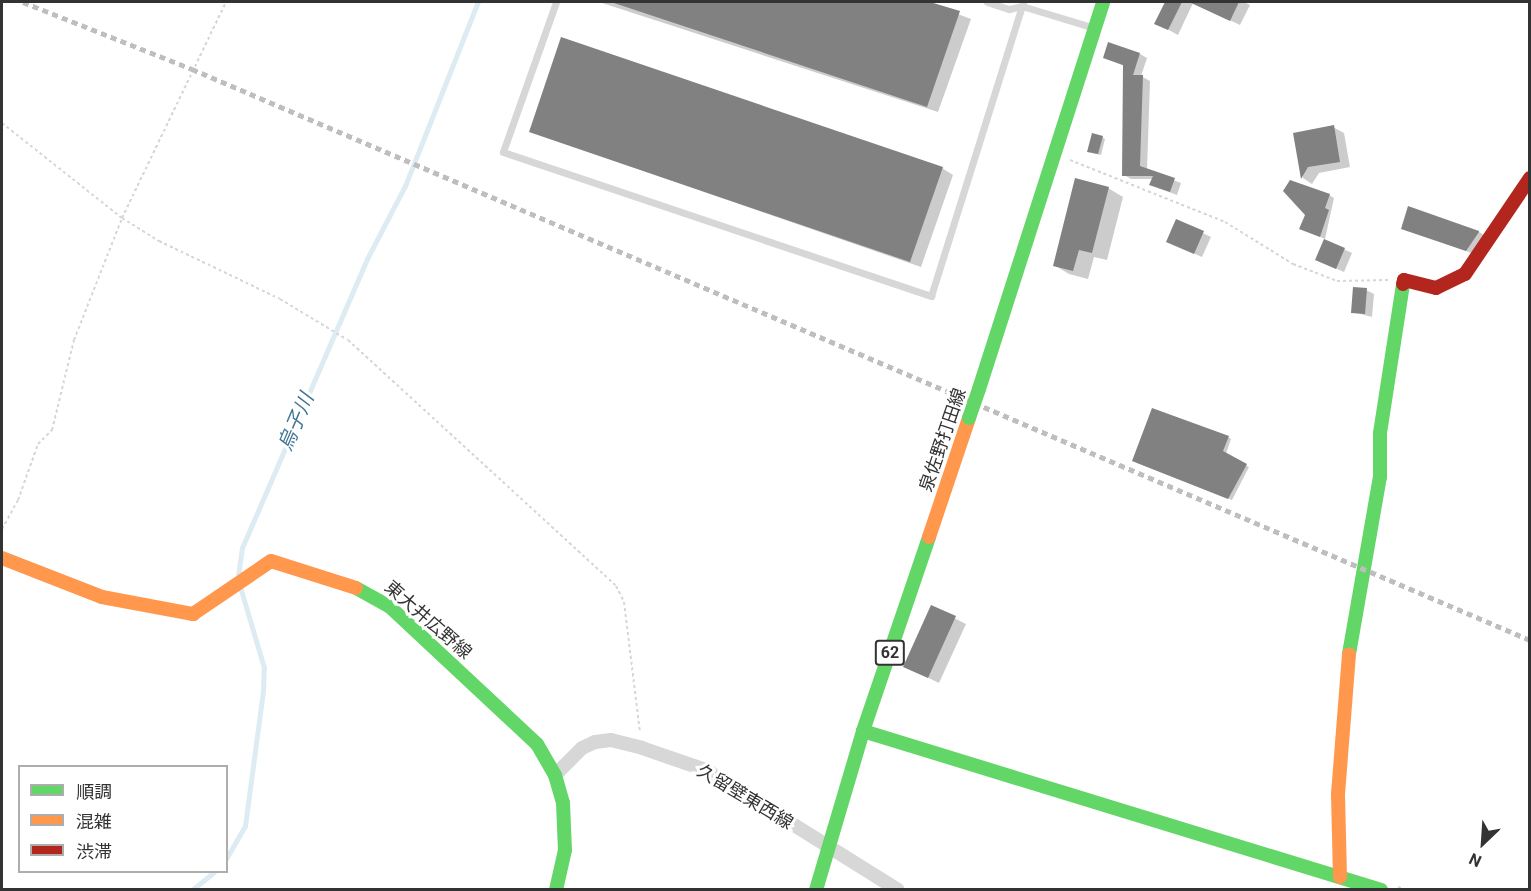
<!DOCTYPE html>
<html>
<head>
<meta charset="utf-8">
<style>
  body { margin:0 }
  #map { position:relative; width:1531px; height:891px; overflow:hidden; background:#fff; font-family:Roboto,"Noto Sans JP",sans-serif }
  div>[style] { position:absolute }
  .shadow>* { inset:0; background:#0003 }
  .stream>* { height:4.5px; margin:-2.25px; padding:0 2.25px; transform-origin:2.25px; border-radius:2.25px; background:#ddebf3 }
  .building>* { inset:0; background:#818181 }
  .path>* { height:2px; margin-top:-1px; transform-origin:0; background:repeating-linear-gradient(90deg,#d6d6d6 0 3px,transparent 0 6px) }
  .lane>* { height:7px; margin:-3.5px; padding:0 3.5px; transform-origin:3.5px; border-radius:3.5px; background:#d7d7d7 }
  .street>* { height:14px; margin:-7px; padding:0 7px; transform-origin:7px; border-radius:7px; background:#d7d7d7 }
  .fast>* { height:14px; margin:-7px; padding:0 7px; transform-origin:7px; border-radius:7px; background:#63d668 }
  .slow>* { height:14px; margin:-7px; padding:0 7px; transform-origin:7px; border-radius:7px; background:#ff974d }
  .jam>* { height:14px; margin:-7px; padding:0 7px; transform-origin:7px; border-radius:7px; background:#b3261e }
  .rail>* { height:4.5px; margin-top:-2.25px; transform-origin:0; background:repeating-linear-gradient(90deg,#bebebe 0 6px,transparent 0 10.5px) }
  .fast-bridge>* { height:14px; margin:-7px; padding:0 7px; transform-origin:7px; border-radius:7px; background:#63d668 }
  span { translate:-50% -50%; white-space:nowrap; text-align:center; line-height:1.15; -webkit-text-stroke:6px #fff; paint-order:stroke }
  .shield-label span { padding:2px 4px; background:#fff; border:2px solid; border-radius:4px; -webkit-text-stroke-width:0 }
  .shield-label { font-size:16px; color:#333; font-weight:700 }
  .street-label { font-size:18px; color:#333 }
  .water-label { font-size:20px; color:#3f7597; font-style:italic }
  .frame { position:absolute; inset:0; border:3px solid #333; pointer-events:none }
  .legend { position:absolute; left:18px; top:765px; width:210px; height:108px; box-sizing:border-box; background:#fff; border:2px solid #adadad; margin:0; padding:8px 10px; list-style:none; font-size:18px; color:#333 }
  .legend li { display:flex; align-items:center; gap:12px; height:30px }
  .legend b { width:30px; border:2px solid #adadad }
  .north { position:absolute; left:1453px; top:813px; width:60px; height:60px; -webkit-text-stroke:4px #fff; paint-order:stroke; rotate:205deg; font-size:16px; font-weight:700; line-height:24px; text-align:center; color:#333 }
  .north::after { content:''; display:block; margin:auto; width:21px; height:27px; background:#333; clip-path:polygon(50% 0,100% 100%,50% 72%,0 100%) }
</style>
</head>
<body>
<div id="map">
  <div class="shadow">
    <i style="clip-path:polygon(599px 2px,926px 2px,971px 19px,938px 112px)"></i>
    <i style="clip-path:polygon(1167px 2px,1244px 2px,1250px 5px,1240px 25px,1193px 3px,1178px 35px,1156px 23px)"></i>
    <i style="clip-path:polygon(1140px 54px,1147px 58px,1141px 76px,1150px 81px,1147px 170px,1181px 183px,1177px 195px,1158px 188px,1153px 179px,1131px 179px,1124px 175px,1124px 66px,1105px 58px)"></i>
    <i style="clip-path:polygon(1333px 127px,1344px 133px,1350px 167px,1319px 173px,1312px 184px,1303px 178px,1295px 134px)"></i>
    <i style="clip-path:polygon(531px 132px,942px 168px,953px 175px,921px 267px)"></i>
    <i style="clip-path:polygon(1102px 137px,1105px 139px,1101px 155px,1092px 153px)"></i>
    <i style="clip-path:polygon(1108px 188px,1123px 197px,1107px 260px,1094px 257px,1088px 279px,1069px 274px,1054px 265px)"></i>
    <i style="clip-path:polygon(1329px 195px,1334px 198px,1325px 239px,1306px 231px)"></i>
    <i style="clip-path:polygon(1177px 221px,1211px 237px,1202px 257px,1175px 245px)"></i>
    <i style="clip-path:polygon(1403px 228px,1479px 232px,1486px 236px,1474px 254px)"></i>
    <i style="clip-path:polygon(1325px 240px,1352px 253px,1344px 272px,1317px 260px)"></i>
    <i style="clip-path:polygon(1366px 290px,1374px 294px,1372px 317px,1353px 312px)"></i>
    <i style="clip-path:polygon(1228px 437px,1231px 439px,1226px 454px,1249px 467px,1232px 500px,1137px 463px)"></i>
    <i style="clip-path:polygon(932px 607px,966px 624px,939px 683px,916px 672px)"></i>
  </div>
  <div class="stream">
    <i style="left:238px;top:576px;width:28px;rotate:-82deg"></i>
    <i style="left:242px;top:548px;width:315px;rotate:-66.6deg"></i>
    <i style="left:367px;top:259px;width:82px;rotate:-62.5deg"></i>
    <i style="left:405px;top:186px;width:198px;rotate:-68.4deg"></i>
    <i style="left:226px;top:859px;width:38px;rotate:-60deg"></i>
    <i style="left:245px;top:826px;width:136px;rotate:-82.4deg"></i>
    <i style="left:263px;top:691px;width:23px;rotate:-88deg"></i>
    <i style="left:264px;top:668px;width:84px;rotate:-106.5deg"></i>
    <i style="left:192px;top:890px;width:28px;rotate:-39deg"></i>
  </div>
  <div class="building">
    <i style="clip-path:polygon(611px 2px,930px 2px,960px 11px,927px 107px)"></i>
    <i style="clip-path:polygon(1165px 2px,1182px 2px,1168px 30px,1154px 24px)"></i>
    <i style="clip-path:polygon(1189px 2px,1239px 2px,1230px 21px)"></i>
    <i style="clip-path:polygon(561px 37px,943px 167px,910px 262px,529px 132px)"></i>
    <i style="clip-path:polygon(1108px 42px,1140px 53px,1133px 75px,1143px 75px,1140px 166px,1175px 178px,1170px 192px,1149px 185px,1153px 176px,1122px 176px,1123px 65px,1103px 58px)"></i>
    <i style="clip-path:polygon(1334px 125px,1340px 162px,1308px 167px,1301px 179px,1293px 133px)"></i>
    <i style="clip-path:polygon(1092px 133px,1103px 136px,1098px 154px,1087px 152px)"></i>
    <i style="clip-path:polygon(1075px 178px,1109px 187px,1092px 253px,1079px 250px,1073px 271px,1053px 266px)"></i>
    <i style="clip-path:polygon(1290px 180px,1330px 194px,1325px 208px,1329px 210px,1320px 237px,1299px 229px,1305px 215px,1283px 191px)"></i>
    <i style="clip-path:polygon(1408px 206px,1479px 231px,1479px 232px,1466px 251px,1401px 229px)"></i>
    <i style="clip-path:polygon(1176px 219px,1204px 231px,1194px 254px,1166px 242px)"></i>
    <i style="clip-path:polygon(1324px 239px,1345px 248px,1336px 269px,1315px 260px)"></i>
    <i style="clip-path:polygon(1353px 287px,1367px 288px,1365px 314px,1351px 313px)"></i>
    <i style="clip-path:polygon(1152px 408px,1229px 436px,1223px 451px,1247px 464px,1228px 499px,1132px 461px)"></i>
    <i style="clip-path:polygon(931px 605px,956px 616px,928px 678px,903px 667px)"></i>
  </div>
  <div class="path">
    <i style="left:2px;top:123px;width:153px;rotate:38.4deg"></i>
    <i style="left:122px;top:218px;width:44px;rotate:31.9deg"></i>
    <i style="left:159px;top:241px;width:134px;rotate:25.6deg"></i>
    <i style="left:280px;top:299px;width:79px;rotate:31.1deg"></i>
    <i style="left:348px;top:340px;width:364px;rotate:42.5deg"></i>
    <i style="left:616px;top:586px;width:18px;rotate:63deg"></i>
    <i style="left:624px;top:602px;width:131px;rotate:83deg"></i>
    <i style="left:1070px;top:160px;width:167px;rotate:21.8deg"></i>
    <i style="left:1225px;top:222px;width:80px;rotate:31.7deg"></i>
    <i style="left:1293px;top:264px;width:47px;rotate:21.1deg"></i>
    <i style="left:1337px;top:281px;width:51px;rotate:-1.1deg"></i>
    <i style="left:2px;top:529px;width:33px;rotate:-61deg"></i>
    <i style="left:18px;top:500px;width:59px;rotate:-70.3deg"></i>
    <i style="left:38px;top:444px;width:20px;rotate:-45deg"></i>
    <i style="left:52px;top:430px;width:93px;rotate:-76.3deg"></i>
    <i style="left:74px;top:340px;width:131px;rotate:-68.5deg"></i>
    <i style="left:122px;top:218px;width:240px;rotate:-64.3deg"></i>
    <i style="left:1398px;top:887px;width:9px;rotate:18deg"></i>
  </div>
  <div class="lane">
    <i style="left:556px;top:2px;width:159px;rotate:109.5deg"></i>
    <i style="left:503px;top:152px;width:452px;rotate:18.6deg"></i>
    <i style="left:931px;top:296px;width:308px;rotate:-72.6deg"></i>
    <i style="left:987px;top:2px;width:23px;rotate:18deg"></i>
    <i style="left:1009px;top:9px;width:13px;rotate:-13deg"></i>
    <i style="left:1022px;top:6px;width:72px;rotate:16.9deg"></i>
  </div>
  <div class="street">
    <i style="left:555px;top:775px;width:38px;rotate:-45deg"></i>
    <i style="left:582px;top:748px;width:14px;rotate:-25deg"></i>
    <i style="left:595px;top:742px;width:16px;rotate:-7deg"></i>
    <i style="left:611px;top:740px;width:32px;rotate:14deg"></i>
    <i style="left:642px;top:748px;width:68px;rotate:19deg"></i>
    <i style="left:706px;top:770px;width:226px;rotate:32deg"></i>
  </div>
  <div class="fast">
    <i style="left:979px;top:389px;width:406px;rotate:-72.2deg"></i>
    <i style="left:356px;top:588px;width:38px;rotate:29deg"></i>
    <i style="left:389px;top:606px;width:202px;rotate:43deg"></i>
    <i style="left:537px;top:744px;width:36px;rotate:60deg"></i>
    <i style="left:555px;top:775px;width:29px;rotate:74deg"></i>
    <i style="left:563px;top:803px;width:47px;rotate:87.6deg"></i>
    <i style="left:565px;top:850px;width:41px;rotate:102.7deg"></i>
    <i style="left:1349px;top:654px;width:180px;rotate:-80.1deg"></i>
    <i style="left:1380px;top:477px;width:44px;rotate:-90deg"></i>
    <i style="left:1380px;top:433px;width:151px;rotate:-81.2deg"></i>
    <i style="left:863px;top:731px;width:542px;rotate:17.06deg"></i>
    <i style="left:816px;top:890px;width:166px;rotate:-73.5deg"></i>
    <i style="left:863px;top:731px;width:205px;rotate:-71.2deg"></i>
  </div>
  <div class="slow">
    <i style="left:929px;top:537px;width:126px;rotate:-71.4deg"></i>
    <i style="left:2px;top:558px;width:107px;rotate:21.3deg"></i>
    <i style="left:102px;top:597px;width:93px;rotate:10.6deg"></i>
    <i style="left:193px;top:614px;width:94px;rotate:-34.2deg"></i>
    <i style="left:271px;top:561px;width:89px;rotate:17.6deg"></i>
    <i style="left:1340px;top:877px;width:83px;rotate:-91.4deg"></i>
    <i style="left:1338px;top:794px;width:140px;rotate:-85.5deg"></i>
  </div>
  <div class="jam">
    <i style="left:1403px;top:284px;width:4px;rotate:-76deg"></i>
    <i style="left:1404px;top:280px;width:33px;rotate:14deg"></i>
    <i style="left:1436px;top:288px;width:32px;rotate:-26deg"></i>
    <i style="left:1465px;top:274px;width:116px;rotate:-55.9deg"></i>
  </div>
  <div class="rail">
    <i style="left:23px;top:2px;width:182px;rotate:21.6deg"></i>
    <i style="left:192px;top:69px;width:1455px;rotate:23.11deg"></i>
  </div>
  <div class="fast-bridge">
    <i style="left:969px;top:418px;width:31px;rotate:-71deg"></i>
  </div>
  <div class="shield-label">
    <span style="left:890px;top:653px">62</span>
  </div>
  <div class="street-label">
    <span style="left:943px;top:440px;rotate:-71deg">泉佐野打田線</span>
    <span style="left:428px;top:620px;rotate:41deg">東大井広野線</span>
    <span style="left:745px;top:797px;rotate:31deg">久留壁東西線</span>
  </div>
  <div class="water-label">
    <span style="left:296px;top:422px;rotate:-67deg">烏子川</span>
  </div>
  <div class="frame"></div>
  <ul class="legend">
  <li><b style="height:8px;background:#63d668"></b>順調</li>
  <li><b style="height:8px;background:#ff974d"></b>混雑</li>
  <li><b style="height:8px;background:#b3261e"></b>渋滞</li>
  </ul>
  <div class="north">N</div>
</div>
</body>
</html>
